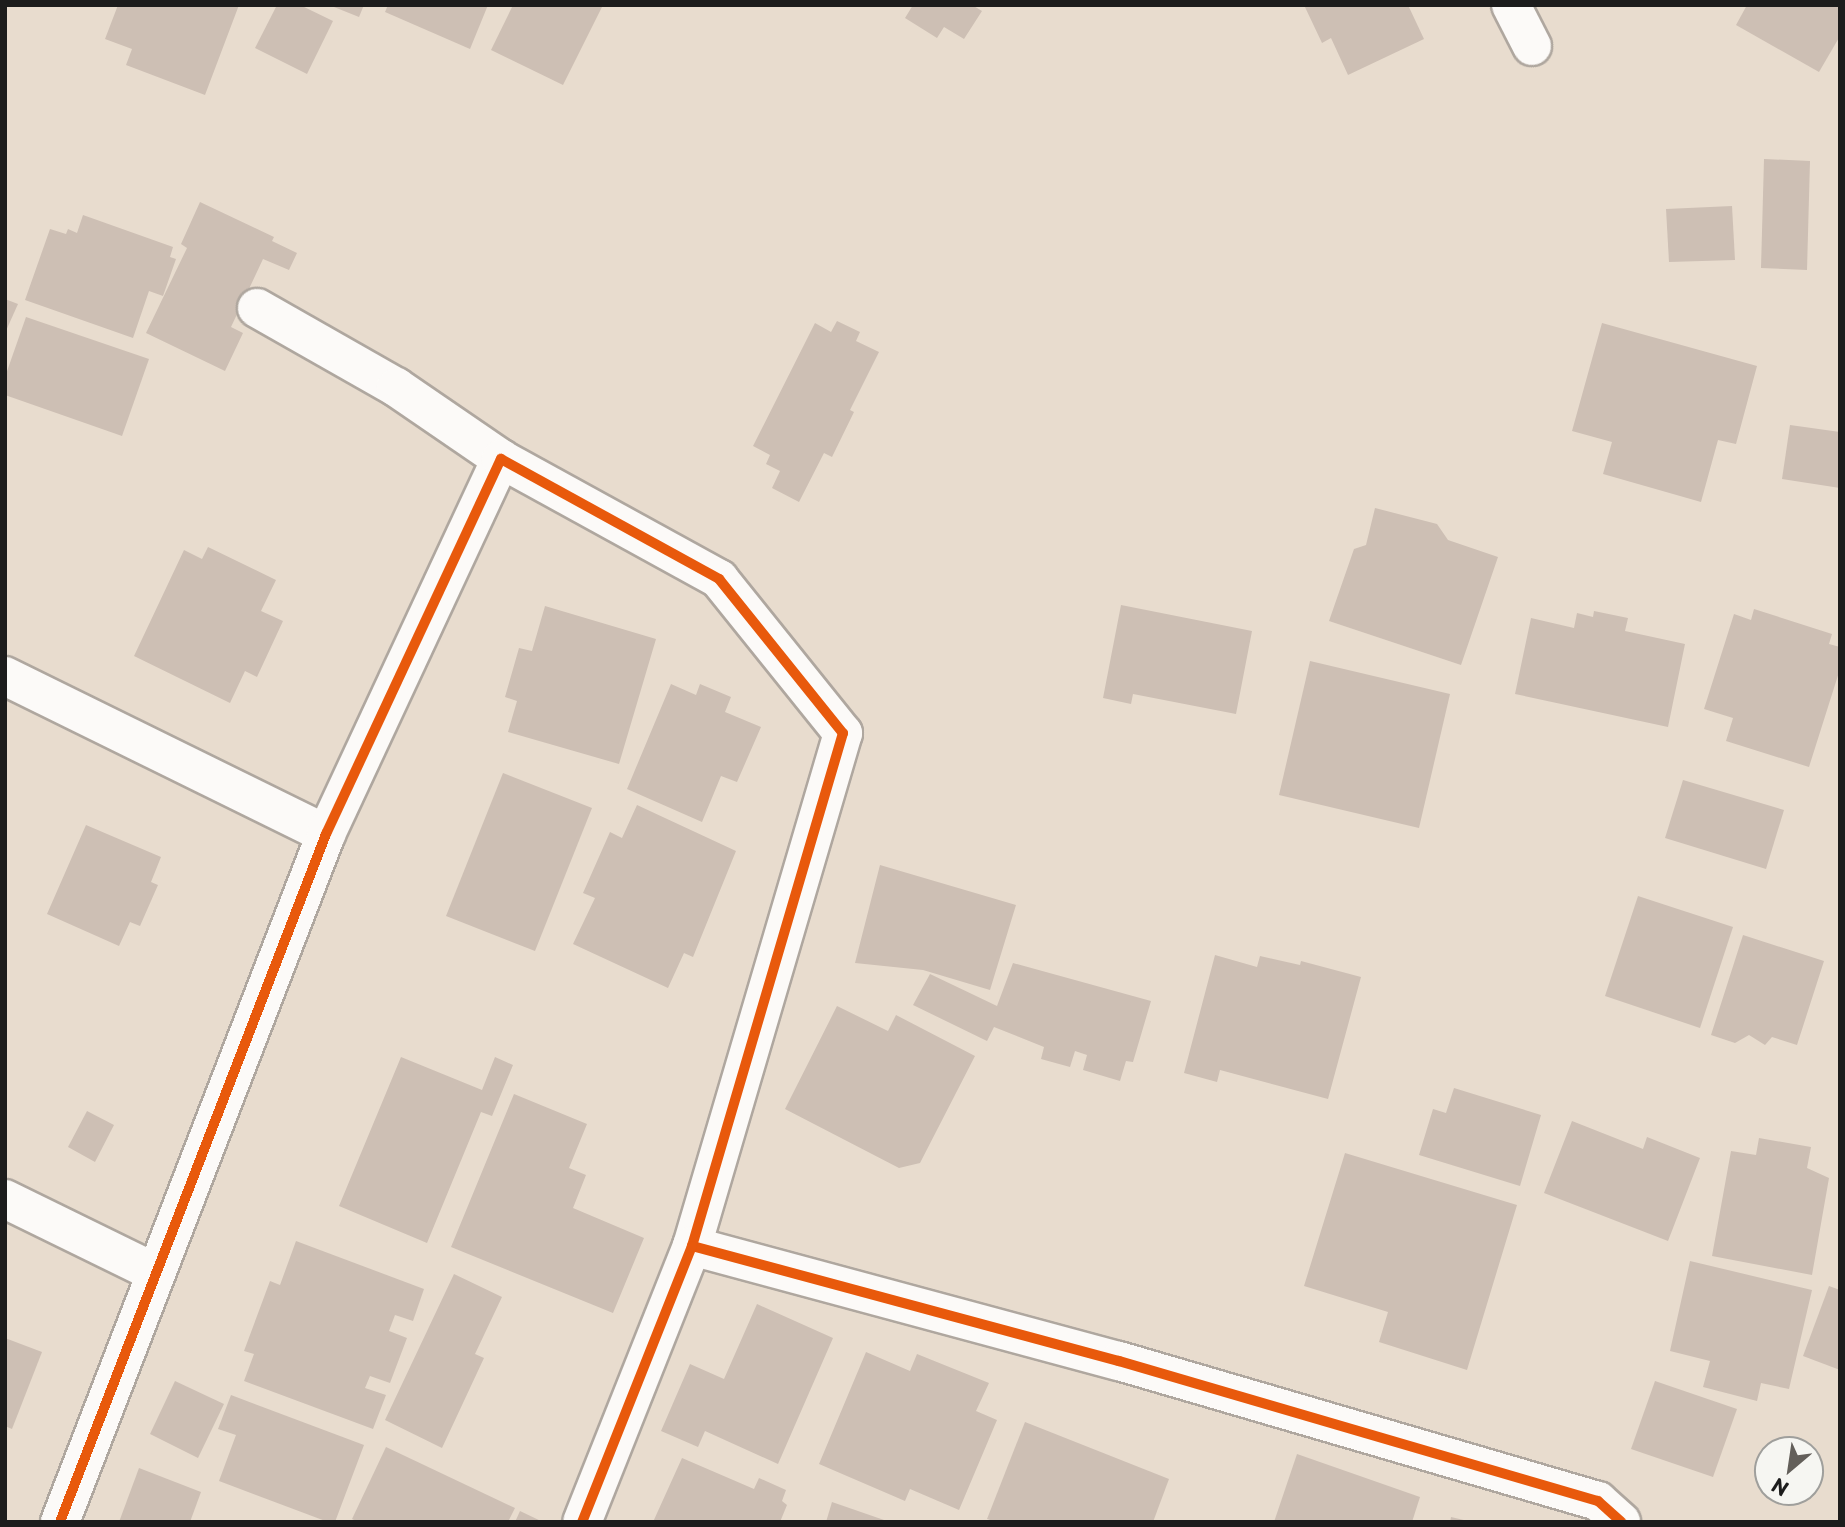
<!DOCTYPE html>
<html>
<head>
<meta charset="utf-8">
<style>
  body { margin:0 }
  #map { position:relative; width:1845px; height:1527px; overflow:hidden; background:#e8dcce; font-family:"Playpen Sans",sans-serif }
  div>[style] { position:absolute }
  .building>* { inset:0; background:#cdbfb4 }
  .roads { filter:drop-shadow(2px 0 #afa79f) drop-shadow(-2px 0 #afa79f) drop-shadow(0 2px #afa79f) drop-shadow(0 -2px #afa79f) }
  .minor>* { height:38px; margin:-19px; padding:0 19px; transform-origin:19px; border-radius:19px; background:#fcfaf8 }
  .cycleway>* { height:10px; margin:-5px; padding:0 5px; transform-origin:5px; border-radius:5px; background:#e8590c }
  span { translate:-50% -50%; white-space:nowrap; text-align:center; line-height:1.15; -webkit-text-stroke:5px #f6f6f2; paint-order:stroke }
  .frame { position:absolute; inset:0; border:7px solid #1c1c1c; pointer-events:none }
  .north { position:absolute; left:1754px; top:1436px; width:70px; height:70px; box-sizing:border-box; background:#f6f6f2; border:2px solid #9f9f9c; border-radius:50%; rotate:209deg; font-size:19px; font-weight:700; line-height:28px; text-align:center; color:#1c1c1c }
  .north::after { content:''; display:block; margin:auto; width:24px; height:32px; background:#635f5a; clip-path:polygon(50% 0,100% 100%,50% 72%,0 100%) }
</style>
</head>
<body>
<div id="map">
  <div class="building">
    <i style="clip-path:polygon(118px 5px,239px 5px,205px 95px,126px 65px,132px 49px,105px 39px)"></i>
    <i style="clip-path:polygon(277px 5px,300px 5px,333px 21px,307px 74px,255px 48px)"></i>
    <i style="clip-path:polygon(329px 5px,364px 5px,359px 17px)"></i>
    <i style="clip-path:polygon(388px 5px,488px 5px,470px 49px,385px 12px)"></i>
    <i style="clip-path:polygon(513px 5px,603px 5px,563px 85px,491px 50px)"></i>
    <i style="clip-path:polygon(913px 5px,972px 5px,982px 11px,964px 39px,944px 27px,937px 38px,905px 18px)"></i>
    <i style="clip-path:polygon(1304px 5px,1408px 5px,1424px 39px,1348px 75px,1331px 38px,1322px 43px)"></i>
    <i style="clip-path:polygon(1747px 5px,1840px 5px,1840px 36px,1819px 72px,1736px 25px)"></i>
    <i style="clip-path:polygon(1764px 159px,1810px 161px,1807px 270px,1761px 268px)"></i>
    <i style="clip-path:polygon(200px 202px,274px 237px,272px 241px,297px 253px,289px 270px,263px 259px,231px 327px,243px 333px,225px 371px,146px 333px,187px 248px,181px 244px)"></i>
    <i style="clip-path:polygon(1732px 206px,1735px 260px,1669px 262px,1666px 209px)"></i>
    <i style="clip-path:polygon(83px 215px,173px 247px,170px 257px,176px 259px,163px 296px,149px 291px,133px 338px,25px 300px,50px 229px,66px 234px,68px 229px,77px 233px)"></i>
    <i style="clip-path:polygon(5px 299px,18px 304px,5px 333px)"></i>
    <i style="clip-path:polygon(26px 317px,149px 359px,122px 436px,5px 395px,5px 377px)"></i>
    <i style="clip-path:polygon(837px 321px,860px 332px,856px 341px,879px 352px,850px 410px,854px 412px,832px 457px,824px 453px,799px 502px,772px 488px,780px 471px,766px 464px,770px 455px,753px 446px,815px 323px,831px 332px)"></i>
    <i style="clip-path:polygon(1602px 323px,1757px 366px,1736px 444px,1718px 440px,1701px 502px,1603px 474px,1612px 442px,1572px 431px)"></i>
    <i style="clip-path:polygon(1790px 425px,1840px 432px,1840px 488px,1782px 479px)"></i>
    <i style="clip-path:polygon(1375px 508px,1437px 524px,1448px 540px,1498px 557px,1461px 665px,1329px 621px,1354px 549px,1366px 545px)"></i>
    <i style="clip-path:polygon(208px 547px,276px 580px,261px 611px,283px 621px,257px 677px,245px 671px,230px 703px,134px 656px,184px 550px,202px 559px)"></i>
    <i style="clip-path:polygon(1121px 605px,1252px 631px,1236px 714px,1133px 694px,1131px 704px,1103px 698px)"></i>
    <i style="clip-path:polygon(545px 606px,656px 639px,619px 764px,508px 732px,517px 701px,505px 697px,519px 648px,532px 651px)"></i>
    <i style="clip-path:polygon(1754px 609px,1832px 634px,1829px 644px,1840px 647px,1840px 669px,1809px 767px,1726px 741px,1733px 718px,1704px 709px,1734px 614px,1751px 620px)"></i>
    <i style="clip-path:polygon(1594px 611px,1628px 618px,1625px 631px,1685px 644px,1668px 727px,1515px 694px,1531px 618px,1574px 628px,1577px 613px,1593px 617px)"></i>
    <i style="clip-path:polygon(1310px 661px,1450px 694px,1419px 828px,1279px 795px)"></i>
    <i style="clip-path:polygon(671px 684px,696px 695px,700px 684px,731px 697px,725px 712px,761px 727px,737px 782px,721px 776px,702px 822px,627px 789px)"></i>
    <i style="clip-path:polygon(503px 773px,592px 808px,535px 951px,446px 916px)"></i>
    <i style="clip-path:polygon(1683px 780px,1784px 810px,1766px 869px,1665px 838px)"></i>
    <i style="clip-path:polygon(637px 805px,736px 851px,693px 957px,684px 953px,668px 988px,573px 944px,595px 898px,583px 893px,610px 832px,622px 838px)"></i>
    <i style="clip-path:polygon(86px 825px,161px 857px,151px 882px,158px 885px,140px 926px,130px 922px,119px 946px,47px 914px)"></i>
    <i style="clip-path:polygon(880px 865px,1016px 905px,990px 990px,923px 970px,855px 963px)"></i>
    <i style="clip-path:polygon(1638px 896px,1733px 927px,1700px 1028px,1605px 996px)"></i>
    <i style="clip-path:polygon(1743px 935px,1824px 961px,1797px 1045px,1772px 1037px,1765px 1045px,1749px 1035px,1735px 1043px,1711px 1035px)"></i>
    <i style="clip-path:polygon(1215px 955px,1257px 967px,1260px 956px,1300px 965px,1301px 961px,1361px 977px,1328px 1099px,1220px 1070px,1217px 1082px,1184px 1073px)"></i>
    <i style="clip-path:polygon(1013px 963px,1151px 1001px,1133px 1062px,1126px 1061px,1120px 1081px,1083px 1070px,1087px 1055px,1075px 1051px,1070px 1067px,1041px 1059px,1044px 1047px,994px 1027px,987px 1041px,913px 1005px,930px 974px,997px 1006px)"></i>
    <i style="clip-path:polygon(837px 1006px,888px 1031px,896px 1015px,975px 1056px,920px 1163px,899px 1168px,785px 1109px)"></i>
    <i style="clip-path:polygon(401px 1057px,482px 1090px,495px 1057px,513px 1065px,492px 1116px,481px 1112px,427px 1243px,339px 1206px)"></i>
    <i style="clip-path:polygon(1454px 1088px,1541px 1115px,1520px 1186px,1419px 1155px,1433px 1109px,1446px 1113px)"></i>
    <i style="clip-path:polygon(514px 1094px,587px 1124px,569px 1168px,586px 1175px,573px 1208px,644px 1238px,613px 1313px,451px 1247px)"></i>
    <i style="clip-path:polygon(87px 1111px,114px 1125px,95px 1162px,68px 1147px)"></i>
    <i style="clip-path:polygon(1572px 1121px,1643px 1149px,1647px 1137px,1700px 1158px,1668px 1241px,1544px 1193px)"></i>
    <i style="clip-path:polygon(1759px 1138px,1811px 1147px,1807px 1168px,1829px 1178px,1812px 1275px,1712px 1256px,1731px 1151px,1756px 1155px)"></i>
    <i style="clip-path:polygon(1345px 1153px,1517px 1205px,1467px 1370px,1379px 1342px,1388px 1312px,1304px 1286px)"></i>
    <i style="clip-path:polygon(296px 1241px,424px 1289px,413px 1321px,395px 1315px,389px 1331px,407px 1338px,390px 1383px,370px 1376px,365px 1388px,386px 1395px,373px 1429px,244px 1381px,254px 1354px,244px 1351px,270px 1281px,280px 1285px)"></i>
    <i style="clip-path:polygon(1690px 1261px,1812px 1290px,1789px 1389px,1761px 1383px,1757px 1401px,1703px 1387px,1710px 1361px,1670px 1351px)"></i>
    <i style="clip-path:polygon(454px 1274px,502px 1297px,475px 1354px,484px 1358px,442px 1448px,385px 1420px)"></i>
    <i style="clip-path:polygon(1829px 1286px,1840px 1290px,1840px 1370px,1803px 1356px)"></i>
    <i style="clip-path:polygon(757px 1304px,833px 1338px,778px 1464px,705px 1431px,698px 1447px,661px 1431px,690px 1364px,724px 1379px)"></i>
    <i style="clip-path:polygon(5px 1338px,42px 1352px,12px 1429px,5px 1426px)"></i>
    <i style="clip-path:polygon(866px 1352px,910px 1371px,917px 1354px,989px 1383px,976px 1411px,997px 1420px,959px 1510px,910px 1489px,905px 1501px,819px 1464px)"></i>
    <i style="clip-path:polygon(175px 1381px,224px 1404px,198px 1458px,150px 1434px)"></i>
    <i style="clip-path:polygon(1655px 1381px,1737px 1409px,1713px 1477px,1631px 1449px)"></i>
    <i style="clip-path:polygon(231px 1395px,364px 1445px,335px 1522px,328px 1522px,219px 1481px,236px 1435px,218px 1429px)"></i>
    <i style="clip-path:polygon(1025px 1422px,1169px 1479px,1153px 1522px,996px 1522px,987px 1519px)"></i>
    <i style="clip-path:polygon(386px 1447px,515px 1508px,508px 1522px,358px 1522px,352px 1519px)"></i>
    <i style="clip-path:polygon(1297px 1454px,1420px 1497px,1412px 1522px,1274px 1522px)"></i>
    <i style="clip-path:polygon(682px 1458px,754px 1489px,759px 1478px,786px 1490px,782px 1501px,787px 1505px,780px 1522px,653px 1522px)"></i>
    <i style="clip-path:polygon(139px 1468px,201px 1492px,190px 1522px,119px 1522px)"></i>
    <i style="clip-path:polygon(832px 1502px,884px 1520px,826px 1522px)"></i>
    <i style="clip-path:polygon(520px 1511px,543px 1522px,515px 1522px)"></i>
    <i style="clip-path:polygon(1451px 1517px,1468px 1521px,1468px 1522px,1450px 1522px)"></i>
  </div>
  <div class="roads">
    <div class="minor">
      <i style="left:1511px;top:5px;width:46px;rotate:62.9deg"></i>
      <i style="left:257px;top:308px;width:160px;rotate:29.6deg"></i>
      <i style="left:396px;top:387px;width:127px;rotate:34.4deg"></i>
      <i style="left:5px;top:676px;width:358px;rotate:26.2deg"></i>
      <i style="left:5px;top:1199px;width:168px;rotate:26.1deg"></i>
      <i style="left:692px;top:1246px;width:442px;rotate:15.1deg"></i>
      <i style="left:1119px;top:1361px;width:499px;rotate:16.3deg"></i>
      <i style="left:1598px;top:1501px;width:31px;rotate:42deg"></i>
      <i style="left:60px;top:1522px;width:738px;rotate:-68.86deg"></i>
      <i style="left:326px;top:834px;width:414px;rotate:-65deg"></i>
      <i style="left:501px;top:459px;width:249px;rotate:28.8deg"></i>
      <i style="left:719px;top:579px;width:198px;rotate:51.2deg"></i>
      <i style="left:843px;top:733px;width:535px;rotate:106.4deg"></i>
      <i style="left:692px;top:1246px;width:297px;rotate:111.7deg"></i>
    </div>
  </div>
  <div class="cycleway">
    <i style="left:692px;top:1246px;width:442px;rotate:15.1deg"></i>
    <i style="left:1119px;top:1361px;width:499px;rotate:16.3deg"></i>
    <i style="left:1598px;top:1501px;width:31px;rotate:42deg"></i>
    <i style="left:60px;top:1522px;width:738px;rotate:-68.86deg"></i>
    <i style="left:326px;top:834px;width:414px;rotate:-65deg"></i>
    <i style="left:501px;top:459px;width:249px;rotate:28.8deg"></i>
    <i style="left:719px;top:579px;width:198px;rotate:51.2deg"></i>
    <i style="left:843px;top:733px;width:535px;rotate:106.4deg"></i>
    <i style="left:692px;top:1246px;width:297px;rotate:111.7deg"></i>
  </div>
  <div class="frame"></div>
  <div class="north">N</div>
</div>
</body>
</html>
